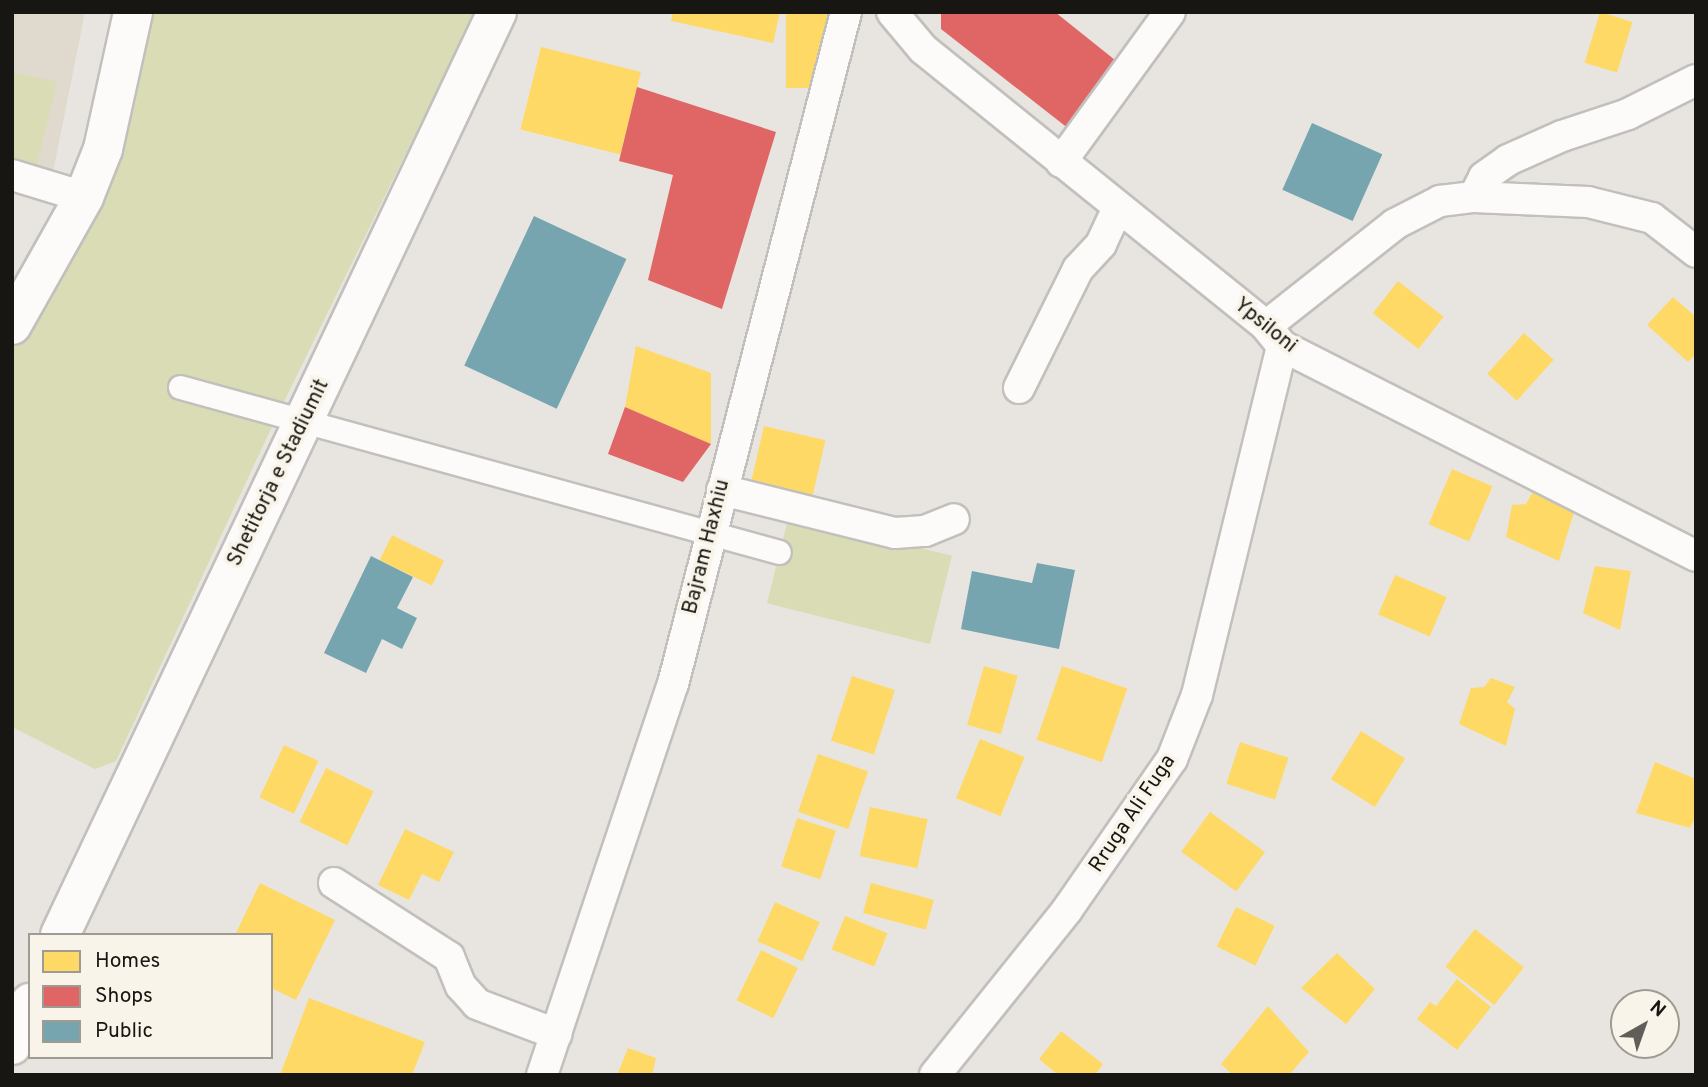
<!DOCTYPE html>
<style>
body{margin:0}
#map{position:relative;width:1708px;height:1087px;overflow:hidden;background:#e8e5e0;font-family:Overpass,sans-serif}
div>[style]{position:absolute}
.built>*{inset:0;background:#dfd9ce}
.green>*{inset:0;background:#dadcb6;transform-origin:0 0}
.homes>*{inset:0;background:#ffd966;transform-origin:0 0}
.shops>*{inset:0;background:#e06666}
.public>*{inset:0;background:#76a5af;transform-origin:0 0}
.roads{filter:drop-shadow(2px 0 #c2c0bc) drop-shadow(-2px 0 #c2c0bc) drop-shadow(0 2px #c2c0bc) drop-shadow(0 -2px #c2c0bc)}
.pedestrian>*{height:23px;margin:-11.5px;padding:0 11.5px;transform-origin:11.5px;border-radius:11.5px;background:#fcfbfa}
.minor>*{height:30px;margin:-15px;padding:0 15px;transform-origin:15px;border-radius:15px;background:#fcfbfa}
.secondary>*{height:38px;margin:-19px;padding:0 19px;transform-origin:19px;border-radius:19px;background:#fcfbfa}
span{translate:-50% -50%;white-space:nowrap;text-align:center;line-height:1.15;-webkit-text-stroke:7px #f9f4e9;paint-order:stroke}
.street-label{font-size:21px;color:#181612}
.frame{position:absolute;inset:0;border:14px solid #181612;pointer-events:none}
.legend{position:absolute;left:28px;top:933px;width:245px;height:126px;box-sizing:border-box;background:#f9f4e9;border:2px solid #9f9b93;margin:0;padding:9px 12px;list-style:none;font-size:21px;color:#181612}
.legend li{display:flex;align-items:center;gap:14px;height:35px}
.legend b{width:35px;border:2px solid #9f9b93}
.north{position:absolute;left:1610px;top:989px;width:70px;height:70px;box-sizing:border-box;background:#f9f4e9;border:2px solid #9f9b93;border-radius:50%;rotate:40deg;font-size:19px;font-weight:700;line-height:28px;text-align:center;color:#181612}
.north::after{content:'';display:block;margin:auto;width:24px;height:32px;background:#615e5a;clip-path:polygon(50% 0,100% 100%,50% 72%,0 100%)}
</style>
<div id="map">
<div class="built">
<i style="clip-path:polygon(12px 12px,85px 12px,52px 177px,12px 167px)"></i>
</div>
<div class="green">
<i style="clip-path:polygon(150px 12px,475px 12px,277px 416px,116px 761px,95px 769px,12px 727px,12px 349px,49px 303px,97px 205px)"></i>
<i style="clip-path:polygon(12px 72px,57px 82px,37px 165px,12px 159px)"></i>
<i style="left:789px;top:515px;width:168px;height:91px;rotate:14deg"></i>
</div>
<div class="homes">
<i style="clip-path:polygon(673px 12px,780px 12px,773px 43px,671px 21px)"></i>
<i style="left:786px;top:12px;width:46px;height:76px"></i>
<i style="left:1600px;top:12px;width:34px;height:53px;rotate:17deg"></i>
<i style="left:541px;top:47px;width:103px;height:85px;rotate:14deg"></i>
<i style="left:1398px;top:281px;width:58px;height:41px;rotate:38deg"></i>
<i style="clip-path:polygon(1673px 297px,1696px 317px,1696px 354px,1688px 362px,1647px 325px)"></i>
<i style="left:1524px;top:333px;width:40px;height:55px;rotate:42deg"></i>
<i style="clip-path:polygon(636px 346px,711px 373px,711px 444px,625px 407px)"></i>
<i style="left:764px;top:426px;width:63px;height:58px;rotate:13deg"></i>
<i style="left:1452px;top:469px;width:44px;height:60px;rotate:23deg"></i>
<i style="clip-path:polygon(1534px 490px,1574px 512px,1559px 561px,1506px 537px,1512px 505px,1526px 504px)"></i>
<i style="left:392px;top:535px;width:58px;height:28px;rotate:26deg"></i>
<i style="clip-path:polygon(1595px 566px,1631px 571px,1620px 630px,1583px 613px)"></i>
<i style="left:1395px;top:575px;width:56px;height:43px;rotate:23deg"></i>
<i style="left:984px;top:666px;width:35px;height:61px;rotate:16deg"></i>
<i style="left:1062px;top:666px;width:69px;height:78px;rotate:19deg"></i>
<i style="left:852px;top:676px;width:45px;height:68px;rotate:18deg"></i>
<i style="clip-path:polygon(1491px 678px,1515px 687px,1507px 702px,1515px 709px,1506px 746px,1459px 724px,1471px 688px,1484px 687px)"></i>
<i style="left:1361px;top:731px;width:52px;height:57px;rotate:32deg"></i>
<i style="left:980px;top:739px;width:48px;height:64px;rotate:22deg"></i>
<i style="left:1240px;top:742px;width:51px;height:44px;rotate:18deg"></i>
<i style="left:284px;top:745px;width:38px;height:58px;rotate:25deg"></i>
<i style="left:818px;top:754px;width:53px;height:61px;rotate:19deg"></i>
<i style="clip-path:polygon(1655px 762px,1696px 779px,1696px 816px,1690px 828px,1636px 813px)"></i>
<i style="left:326px;top:768px;width:53px;height:60px;rotate:26deg"></i>
<i style="left:870px;top:807px;width:59px;height:50px;rotate:12deg"></i>
<i style="left:1210px;top:812px;width:68px;height:49px;rotate:36deg"></i>
<i style="left:797px;top:818px;width:41px;height:51px;rotate:18deg"></i>
<i style="clip-path:polygon(405px 829px,454px 852px,439px 882px,422px 874px,409px 900px,378px 885px)"></i>
<i style="clip-path:polygon(260px 883px,335px 920px,296px 1000px,271px 988px,271px 935px,235px 935px)"></i>
<i style="left:871px;top:883px;width:65px;height:31px;rotate:15deg"></i>
<i style="left:775px;top:902px;width:49px;height:43px;rotate:24deg"></i>
<i style="left:1236px;top:907px;width:43px;height:44px;rotate:26deg"></i>
<i style="left:845px;top:916px;width:46px;height:36px;rotate:22deg"></i>
<i style="left:1475px;top:929px;width:62px;height:48px;rotate:38deg"></i>
<i style="left:761px;top:950px;width:41px;height:56px;rotate:26deg"></i>
<i style="clip-path:polygon(1337px 953px,1375px 989px,1346px 1024px,1301px 988px)"></i>
<i style="clip-path:polygon(1457px 979px,1491px 1007px,1457px 1050px,1417px 1019px,1430px 1002px,1436px 1006px)"></i>
<i style="clip-path:polygon(309px 998px,425px 1042px,412px 1075px,280px 1075px)"></i>
<i style="clip-path:polygon(1268px 1006px,1309px 1052px,1289px 1075px,1233px 1075px,1221px 1064px)"></i>
<i style="clip-path:polygon(1061px 1031px,1103px 1064px,1095px 1075px,1058px 1075px,1039px 1059px)"></i>
<i style="clip-path:polygon(628px 1048px,656px 1058px,652px 1075px,617px 1075px)"></i>
</div>
<div class="shops">
<i style="clip-path:polygon(941px 12px,1055px 12px,1120px 64px,1069px 129px,941px 29px)"></i>
<i style="clip-path:polygon(637px 87px,776px 132px,722px 309px,648px 280px,673px 175px,619px 161px)"></i>
<i style="clip-path:polygon(625px 407px,711px 444px,683px 482px,608px 454px)"></i>
</div>
<div class="public">
<i style="left:1312px;top:123px;width:77px;height:73px;rotate:24deg"></i>
<i style="left:534px;top:216px;width:102px;height:165px;rotate:25deg"></i>
<i style="clip-path:polygon(371px 556px,413px 577px,397px 608px,417px 618px,402px 649px,382px 639px,366px 673px,324px 653px)"></i>
<i style="clip-path:polygon(1037px 563px,1075px 570px,1059px 649px,961px 629px,972px 571px,1032px 583px)"></i>
</div>
<div class="roads">
<div class="pedestrian">
<i style="left:180px;top:387px;width:621px;rotate:15.4deg"></i>
</div>
<div class="minor">
<i style="left:892px;top:12px;width:48px;rotate:50deg"></i>
<i style="left:923px;top:49px;width:441px;rotate:38.9deg"></i>
<i style="left:1266px;top:326px;width:26px;rotate:51deg"></i>
<i style="left:1282px;top:346px;width:464px;rotate:26.9deg"></i>
<i style="left:1061px;top:162px;width:185px;rotate:-54deg"></i>
<i style="left:12px;top:175px;width:75px;rotate:17deg"></i>
<i style="left:1474px;top:197px;width:22px;rotate:-63deg"></i>
<i style="left:1484px;top:177px;width:29px;rotate:-35deg"></i>
<i style="left:1508px;top:160px;width:59px;rotate:-24deg"></i>
<i style="left:1562px;top:136px;width:70px;rotate:-18.4deg"></i>
<i style="left:1628px;top:114px;width:76px;rotate:-26.6deg"></i>
<i style="left:1266px;top:326px;width:164px;rotate:-38.3deg"></i>
<i style="left:1395px;top:224px;width:51px;rotate:-27.1deg"></i>
<i style="left:1440px;top:201px;width:34px;rotate:-7deg"></i>
<i style="left:1474px;top:197px;width:114px;rotate:2.5deg"></i>
<i style="left:1588px;top:202px;width:66px;rotate:14deg"></i>
<i style="left:1652px;top:218px;width:56px;rotate:37.7deg"></i>
<i style="left:1019px;top:388px;width:133px;rotate:-63.6deg"></i>
<i style="left:1078px;top:269px;width:34px;rotate:-47deg"></i>
<i style="left:1101px;top:244px;width:40px;rotate:-65deg"></i>
<i style="left:722px;top:490px;width:178px;rotate:14deg"></i>
<i style="left:895px;top:533px;width:30px;rotate:-4deg"></i>
<i style="left:925px;top:531px;width:31px;rotate:-22deg"></i>
<i style="left:334px;top:883px;width:137px;rotate:32.8deg"></i>
<i style="left:449px;top:957px;width:31px;rotate:68deg"></i>
<i style="left:461px;top:986px;width:24px;rotate:48deg"></i>
<i style="left:477px;top:1004px;width:85px;rotate:20.8deg"></i>
<i style="left:542px;top:1075px;width:412px;rotate:-71.5deg"></i>
<i style="left:673px;top:684px;width:694px;rotate:-75.56deg"></i>
<i style="left:935px;top:1075px;width:211px;rotate:-51.3deg"></i>
<i style="left:1067px;top:910px;width:184px;rotate:-55.2deg"></i>
<i style="left:1172px;top:759px;width:69px;rotate:-68.7deg"></i>
<i style="left:1197px;top:695px;width:359px;rotate:-76.3deg"></i>
</div>
<div class="secondary">
<i style="left:12px;top:325px;width:147px;rotate:-60.6deg"></i>
<i style="left:84px;top:197px;width:52px;rotate:-68.4deg"></i>
<i style="left:103px;top:149px;width:140px;rotate:-77.6deg"></i>
<i style="left:60px;top:935px;width:1021px;rotate:-64.66deg"></i>
<i style="left:12px;top:1045px;width:46px;rotate:-66.8deg"></i>
</div>
</div>
<div class="street-label">
<span style="left:1265px;top:326px;rotate:39deg">Ypsiloni</span>
<span style="left:279px;top:473px;rotate:-64deg">Shetitorja e Stadiumit</span>
<span style="left:707px;top:547px;rotate:-76deg">Bajram Haxhiu</span>
<span style="left:1133px;top:814px;rotate:-56deg">Rruga Ali Fuga</span>
</div>
<div class="frame"></div>
<ul class="legend">
<li><b style="height:19px;background:#ffd966"></b>Homes</li>
<li><b style="height:19px;background:#e06666"></b>Shops</li>
<li><b style="height:19px;background:#76a5af"></b>Public</li>
</ul>
<div class="north">N</div>
</div>
